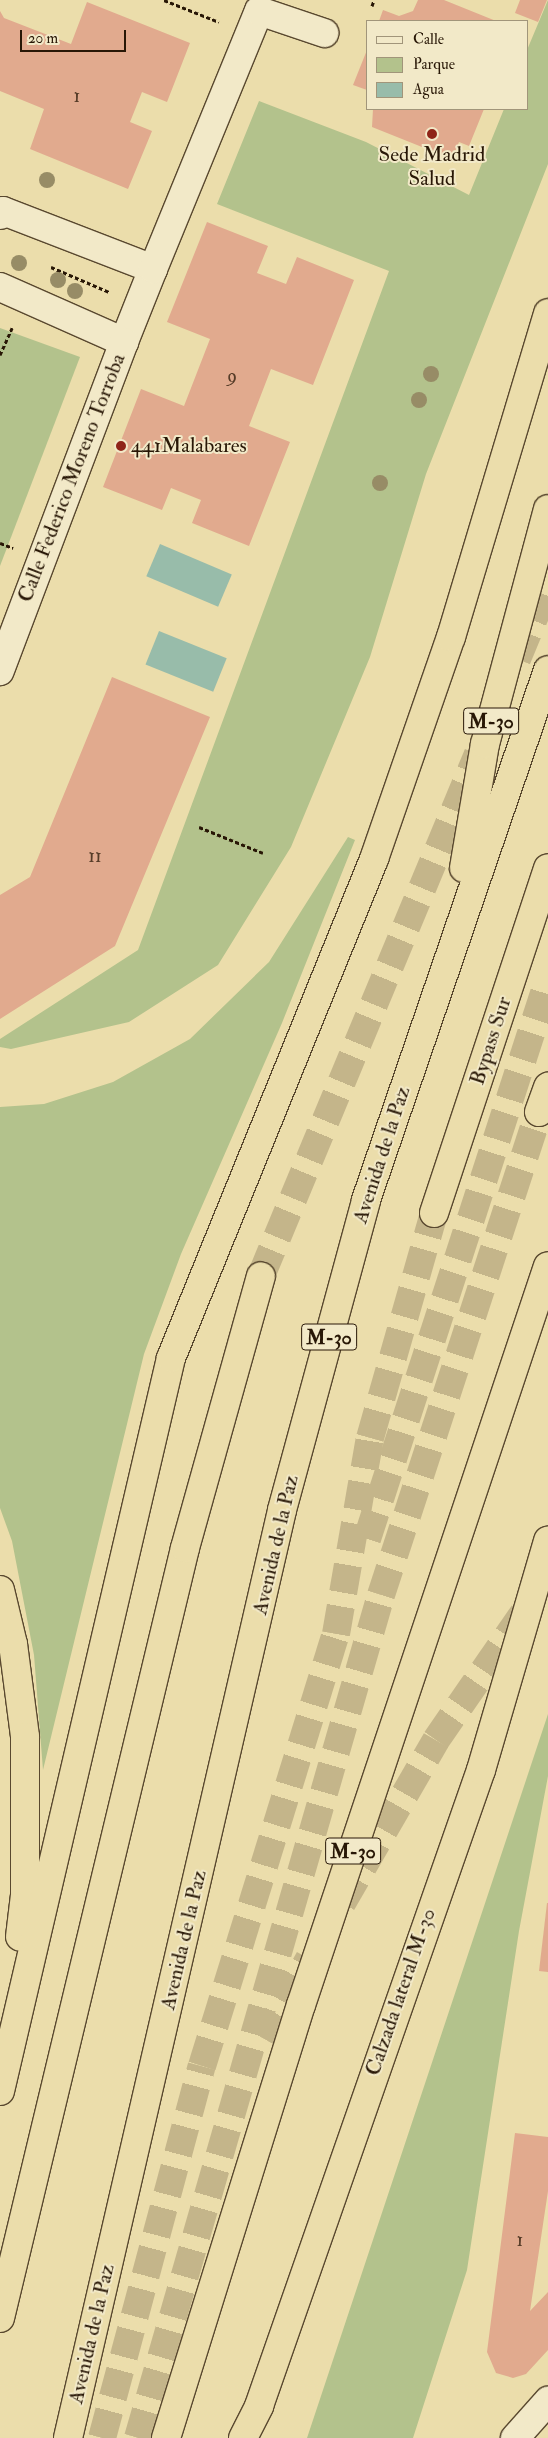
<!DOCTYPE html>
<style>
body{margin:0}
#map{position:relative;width:548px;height:2438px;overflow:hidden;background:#ebddab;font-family:"IM FELL Double Pica",serif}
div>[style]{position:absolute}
.green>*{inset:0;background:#b3c28c}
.water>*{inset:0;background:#98bcaa;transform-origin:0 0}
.building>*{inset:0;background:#e1aa8e}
.motorway-tunnel>*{height:28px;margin-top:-14px;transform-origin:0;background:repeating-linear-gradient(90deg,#c4b58a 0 28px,transparent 0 42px)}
.path>*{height:3px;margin-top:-1.5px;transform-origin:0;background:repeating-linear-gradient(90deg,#281706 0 4px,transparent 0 6.5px)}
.roads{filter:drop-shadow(1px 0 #59482f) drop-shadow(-1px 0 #59482f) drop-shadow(0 1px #59482f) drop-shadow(0 -1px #59482f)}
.minor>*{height:28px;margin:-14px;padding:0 14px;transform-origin:14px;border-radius:14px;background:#f2e9c8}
.motorway>*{height:28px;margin:-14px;padding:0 14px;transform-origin:14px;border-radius:14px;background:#ebddab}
.trees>*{width:16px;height:16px;margin:-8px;border-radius:50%;background:#978c66}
.dots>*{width:14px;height:14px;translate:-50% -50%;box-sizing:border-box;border:2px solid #f2e9c8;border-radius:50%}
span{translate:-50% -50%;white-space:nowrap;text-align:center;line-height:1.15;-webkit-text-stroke:4px #f2e9c8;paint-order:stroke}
.number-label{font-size:19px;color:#563c28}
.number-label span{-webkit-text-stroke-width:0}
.shield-label span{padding:1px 4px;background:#f2e9c8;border:1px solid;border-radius:4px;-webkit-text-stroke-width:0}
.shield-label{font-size:20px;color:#281706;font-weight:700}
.poi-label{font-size:21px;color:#281706}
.left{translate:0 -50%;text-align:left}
.street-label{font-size:21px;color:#281706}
.legend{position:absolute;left:366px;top:20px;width:162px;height:90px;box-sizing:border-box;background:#f2e9c8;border:1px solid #a1957a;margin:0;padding:6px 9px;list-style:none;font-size:15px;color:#281706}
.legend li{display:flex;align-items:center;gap:10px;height:25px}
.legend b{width:25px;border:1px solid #a1957a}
.scale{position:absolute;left:20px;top:30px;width:106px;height:22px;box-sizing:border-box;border:2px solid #281706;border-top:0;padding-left:6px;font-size:15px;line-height:18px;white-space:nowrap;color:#281706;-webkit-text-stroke:4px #f2e9c8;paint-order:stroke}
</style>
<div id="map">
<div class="green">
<i style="clip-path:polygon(548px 0,548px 164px,426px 474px,370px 657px,291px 847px,218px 965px,129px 1022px,11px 1049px,0 1047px,0 1039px,138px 950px,389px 271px,217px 204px,259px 101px,366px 142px,469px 195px,504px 109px,527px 109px,527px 50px)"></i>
<i style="clip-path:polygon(0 328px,80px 357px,0 566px)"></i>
<i style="clip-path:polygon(348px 837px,355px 840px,282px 1023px,181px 1254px,144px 1354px,43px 1770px,34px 1655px,12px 1541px,0 1508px,0 1107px,44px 1104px,113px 1082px,190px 1039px,269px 962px)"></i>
<i style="clip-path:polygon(548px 1714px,548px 1776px,519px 1931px,467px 2270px,413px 2438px,307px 2438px)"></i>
</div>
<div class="water">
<i style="left:160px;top:544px;width:78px;height:35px;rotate:23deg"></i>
<i style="left:159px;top:631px;width:73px;height:36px;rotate:22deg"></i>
</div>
<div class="building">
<i style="clip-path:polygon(418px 0,444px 0,496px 21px,379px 21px,383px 10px,399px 16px,413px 11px)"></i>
<i style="clip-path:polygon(520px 0,547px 0,538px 22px,515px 13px)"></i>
<i style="clip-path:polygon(87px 2px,190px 43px,167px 102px,142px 92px,130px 122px,152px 131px,128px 189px,30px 149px,44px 109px,0 91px,0 11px,4px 18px,71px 44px)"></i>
<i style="clip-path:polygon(367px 50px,367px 90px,353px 85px)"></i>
<i style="clip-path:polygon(373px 109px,484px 109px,469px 146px,459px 142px,454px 154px,449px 152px,447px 157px,372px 127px)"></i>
<i style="clip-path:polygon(207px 222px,268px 246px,257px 273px,286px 284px,297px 257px,354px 280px,313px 385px,271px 369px,249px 426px,290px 442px,249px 546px,192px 523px,201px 500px,171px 488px,162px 510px,103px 487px,141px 389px,184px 406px,210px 339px,167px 322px)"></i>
<i style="clip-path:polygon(112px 677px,210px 717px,115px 946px,0 1019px,0 895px,30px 877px)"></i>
<i style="clip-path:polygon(547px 1903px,548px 1903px,548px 1972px,539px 1971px)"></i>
<i style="clip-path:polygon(515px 2133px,548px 2137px,548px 2191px,530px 2311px,548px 2292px,548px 2350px,526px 2374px,513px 2378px,496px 2373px,487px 2352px)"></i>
</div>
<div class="motorway-tunnel">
<i style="left:517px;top:659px;width:81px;rotate:-67.5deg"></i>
<i style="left:261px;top:1276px;width:565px;rotate:-67.43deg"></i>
<i style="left:367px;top:1539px;width:587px;rotate:-72.03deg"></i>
<i style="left:342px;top:1903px;width:188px;rotate:-60deg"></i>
<i style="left:436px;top:1740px;width:157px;rotate:-55.4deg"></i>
<i style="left:264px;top:2039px;width:92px;rotate:-60.6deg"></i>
<i style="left:102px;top:2438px;width:385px;rotate:-75deg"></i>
<i style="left:202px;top:2066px;width:452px;rotate:-72.8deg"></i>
<i style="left:336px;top:1634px;width:199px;rotate:-80.2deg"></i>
<i style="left:370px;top:1438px;width:234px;rotate:-74.1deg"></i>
<i style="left:138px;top:2438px;width:877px;rotate:-73.92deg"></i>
<i style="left:381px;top:1595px;width:508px;rotate:-71.89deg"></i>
</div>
<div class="path">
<i style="left:164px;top:0;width:59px;rotate:21.8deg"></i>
<i style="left:372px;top:6px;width:6px;rotate:-72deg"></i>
<i style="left:51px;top:267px;width:63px;rotate:23.3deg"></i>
<i style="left:0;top:355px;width:30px;rotate:-66deg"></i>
<i style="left:0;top:543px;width:14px;rotate:21deg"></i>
<i style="left:199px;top:827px;width:69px;rotate:22.1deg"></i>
</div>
<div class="roads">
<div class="minor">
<i style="left:0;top:215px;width:5px;rotate:-53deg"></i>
<i style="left:3px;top:211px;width:161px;rotate:21.1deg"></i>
<i style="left:153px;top:269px;width:79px;rotate:111.7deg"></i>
<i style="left:153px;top:269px;width:279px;rotate:-67.7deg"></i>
<i style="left:259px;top:11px;width:69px;rotate:18.7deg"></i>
<i style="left:0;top:287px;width:136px;rotate:23.9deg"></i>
<i style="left:124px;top:342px;width:352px;rotate:110.7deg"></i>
<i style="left:515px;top:2438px;width:50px;rotate:-48.3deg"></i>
</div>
<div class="motorway">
<i style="left:464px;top:868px;width:126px;rotate:-80.4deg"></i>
<i style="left:485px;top:744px;width:243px;rotate:-75deg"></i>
<i style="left:539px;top:1112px;width:27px;rotate:-70deg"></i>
<i style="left:434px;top:1213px;width:363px;rotate:-71.7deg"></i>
<i style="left:0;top:1590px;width:56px;rotate:76.5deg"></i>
<i style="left:13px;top:1644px;width:94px;rotate:82.6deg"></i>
<i style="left:25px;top:1737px;width:158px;rotate:90deg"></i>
<i style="left:25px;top:1895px;width:42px;rotate:96.8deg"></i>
<i style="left:0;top:2091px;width:753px;rotate:-76.87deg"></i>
<i style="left:171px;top:1358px;width:539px;rotate:-67.86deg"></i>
<i style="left:374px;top:859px;width:235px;rotate:-70.9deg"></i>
<i style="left:451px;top:637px;width:338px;rotate:-73.3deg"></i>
<i style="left:0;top:2318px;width:792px;rotate:-76.49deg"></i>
<i style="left:185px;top:1548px;width:282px;rotate:-74.4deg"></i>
<i style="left:68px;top:2438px;width:952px;rotate:-77.01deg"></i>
<i style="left:282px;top:1510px;width:321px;rotate:-74.8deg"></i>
<i style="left:366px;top:1200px;width:560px;rotate:-71.05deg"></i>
<i style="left:166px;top:2438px;width:454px;rotate:-72.7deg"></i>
<i style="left:301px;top:2005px;width:779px;rotate:-71.52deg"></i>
<i style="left:243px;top:2438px;width:36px;rotate:-63deg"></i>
<i style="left:259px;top:2406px;width:674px;rotate:-70.76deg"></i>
<i style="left:481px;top:1770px;width:239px;rotate:-73.7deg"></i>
</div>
</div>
<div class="trees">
<i style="left:47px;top:180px"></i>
<i style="left:19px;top:263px"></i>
<i style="left:58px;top:280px"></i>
<i style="left:75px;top:291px"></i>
<i style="left:431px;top:374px"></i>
<i style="left:419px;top:400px"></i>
<i style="left:380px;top:483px"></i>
</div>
<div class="dots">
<i style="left:432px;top:134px;background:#8f2418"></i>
<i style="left:121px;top:446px;background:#8f2418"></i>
</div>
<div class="number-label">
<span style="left:77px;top:97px">1</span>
<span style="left:232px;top:377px">9</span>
<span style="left:95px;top:857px">11</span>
<span style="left:520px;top:2241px">1</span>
</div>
<div class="shield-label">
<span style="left:491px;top:721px">M-30</span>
<span style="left:329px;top:1337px">M-30</span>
<span style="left:353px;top:1851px">M-30</span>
</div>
<div class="poi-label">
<span style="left:432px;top:167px">Sede Madrid<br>Salud</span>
<span class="left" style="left:131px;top:446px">441Malabares</span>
</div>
<div class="street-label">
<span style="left:72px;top:478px;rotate:-69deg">Calle Federico Moreno Torroba</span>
<span style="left:491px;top:1041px;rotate:-72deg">Bypass Sur</span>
<span style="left:382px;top:1155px;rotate:-72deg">Avenida de la Paz</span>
<span style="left:276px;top:1545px;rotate:-77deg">Avenida de la Paz</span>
<span style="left:184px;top:1940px;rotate:-77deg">Avenida de la Paz</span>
<span style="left:401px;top:1992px;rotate:-71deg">Calzada lateral M-30</span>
<span style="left:92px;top:2334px;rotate:-77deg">Avenida de la Paz</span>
</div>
<ul class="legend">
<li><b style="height:6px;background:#f2e9c8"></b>Calle</li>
<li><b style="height:14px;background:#b3c28c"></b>Parque</li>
<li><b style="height:14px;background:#98bcaa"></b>Agua</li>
</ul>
<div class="scale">20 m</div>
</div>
